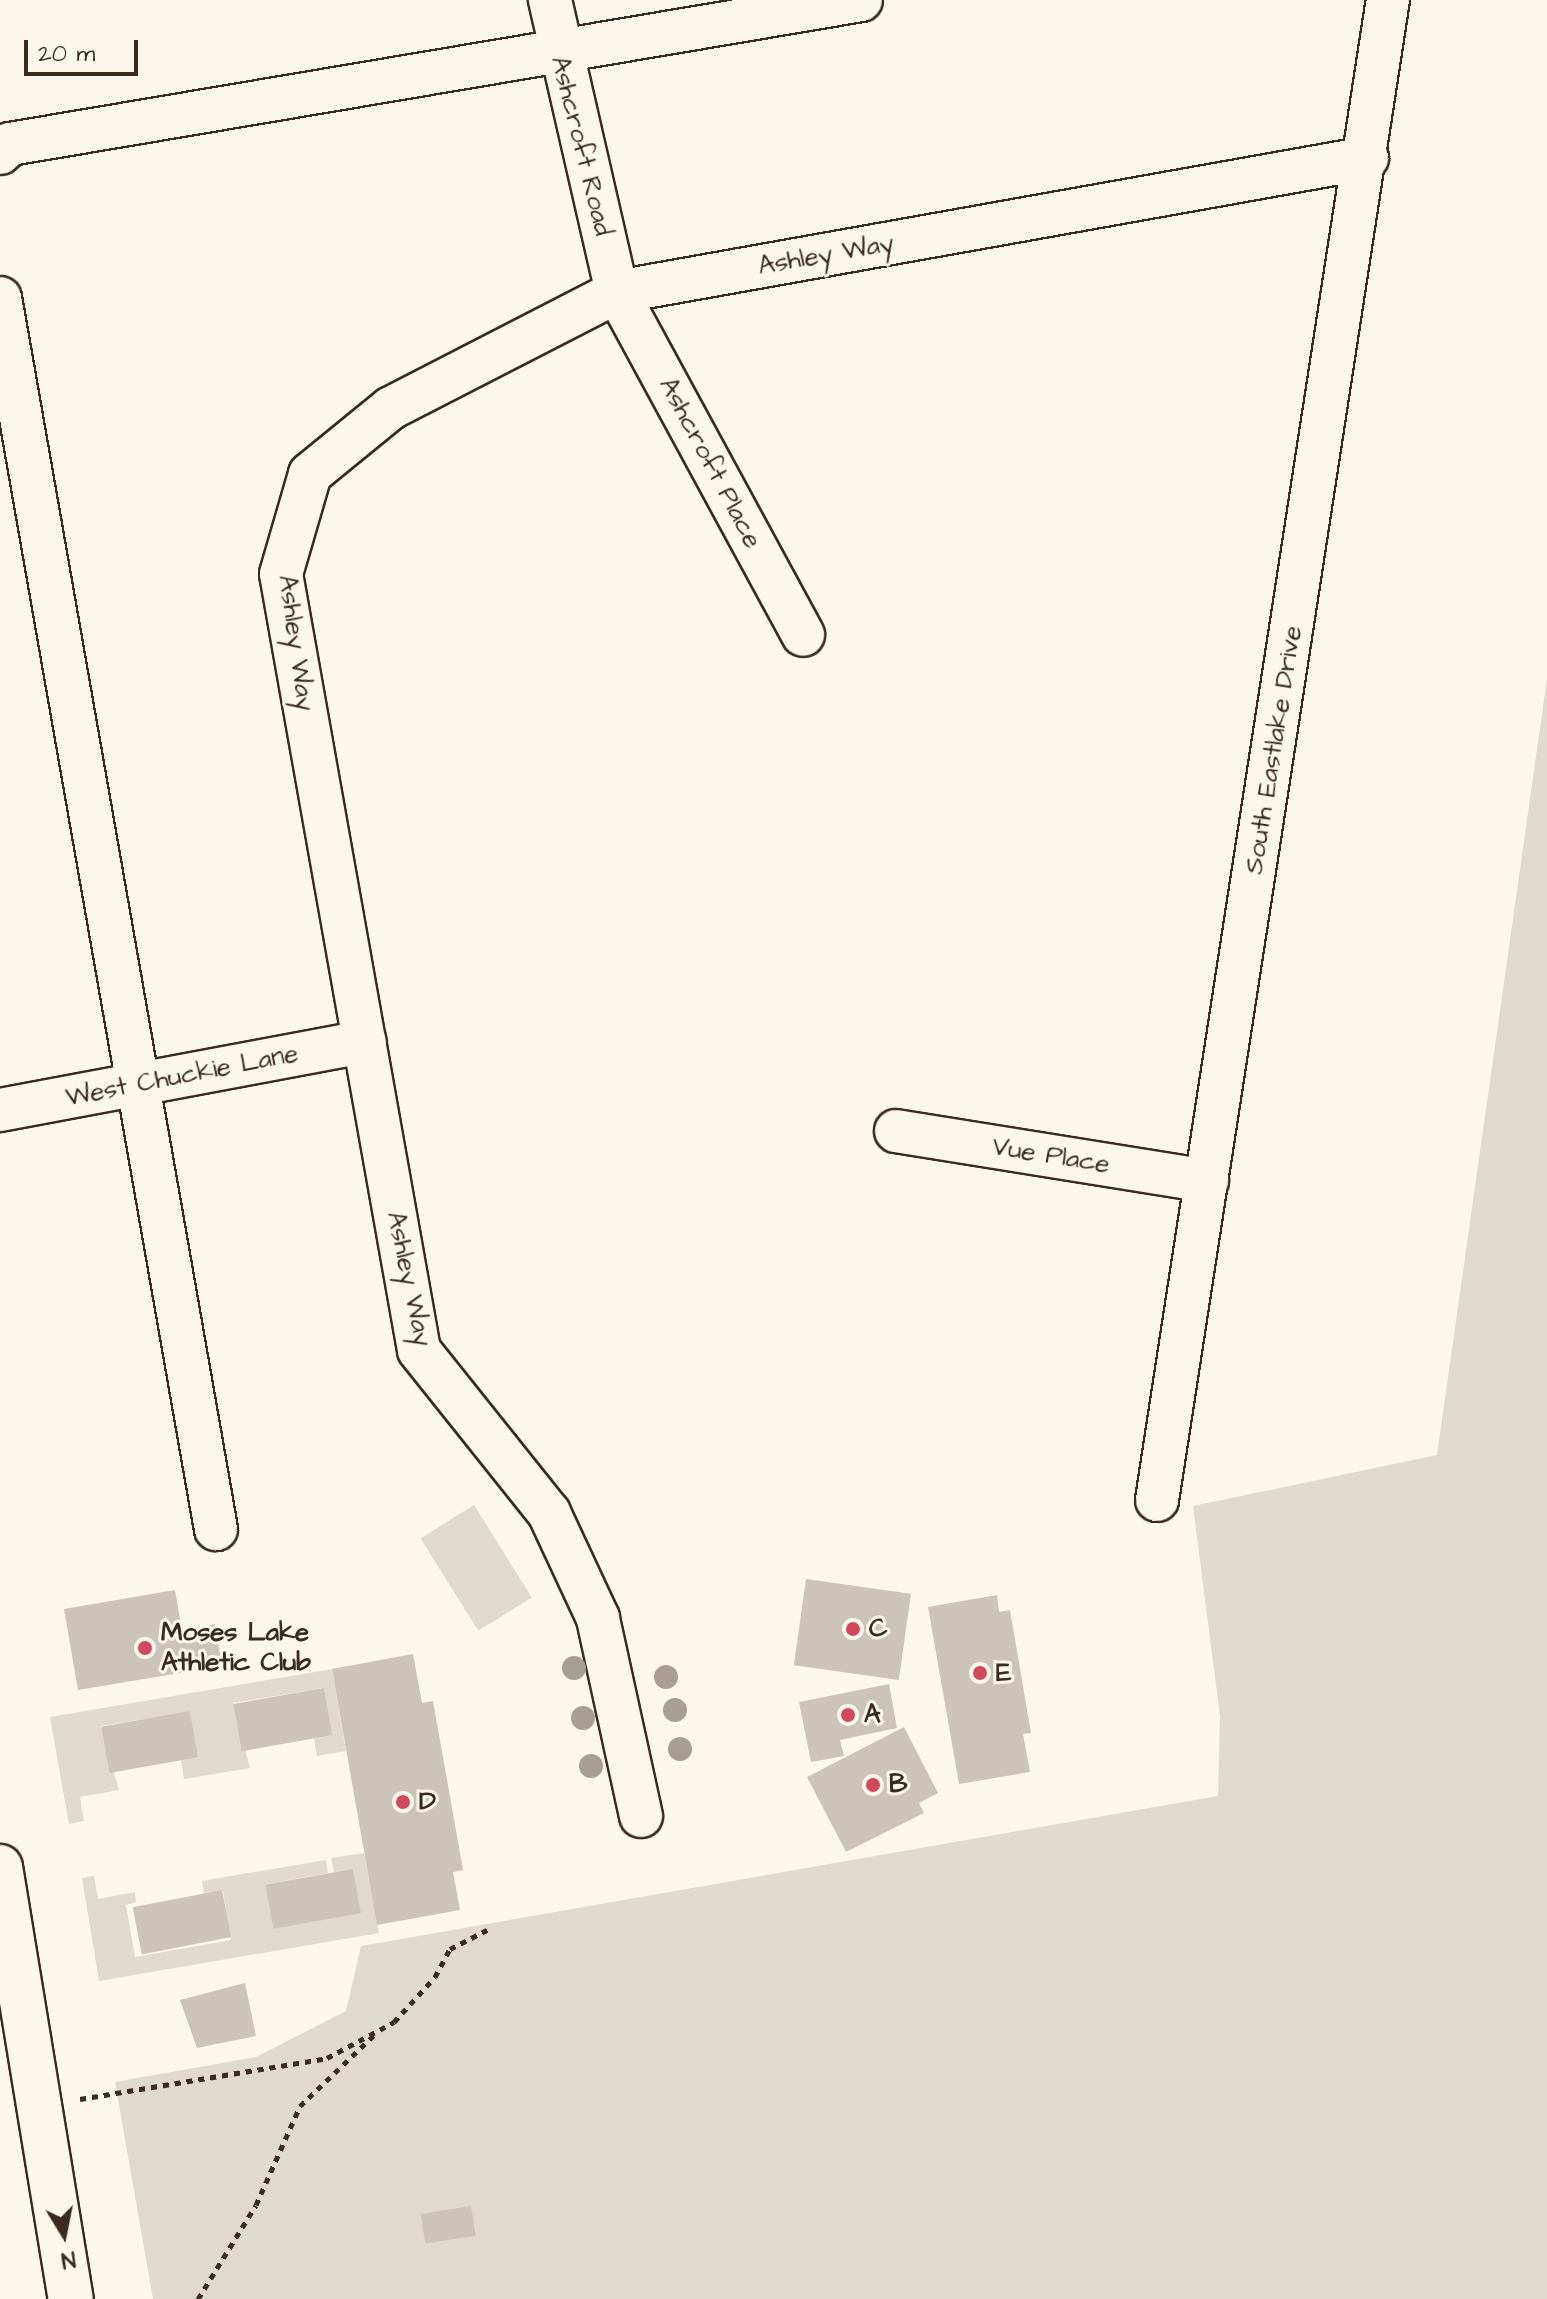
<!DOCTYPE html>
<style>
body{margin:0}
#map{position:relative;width:1547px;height:2299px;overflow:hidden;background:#fbf7ec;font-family:"Architects Daughter",sans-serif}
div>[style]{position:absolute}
.green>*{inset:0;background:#dfd9ce;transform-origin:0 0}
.building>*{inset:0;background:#ccc4b9;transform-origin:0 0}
.path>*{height:5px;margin-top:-2.5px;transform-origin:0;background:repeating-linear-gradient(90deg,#3b2a1e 0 6px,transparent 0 12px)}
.roads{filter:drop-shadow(2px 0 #3b2a1e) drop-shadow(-2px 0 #3b2a1e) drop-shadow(0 2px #3b2a1e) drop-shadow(0 -2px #3b2a1e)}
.minor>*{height:42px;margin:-21px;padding:0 21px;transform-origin:21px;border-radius:21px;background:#fbf7ec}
.major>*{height:44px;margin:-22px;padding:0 22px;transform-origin:22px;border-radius:22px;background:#fbf7ec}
.trees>*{width:24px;height:24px;margin:-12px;border-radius:50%;background:#a89e93}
.dots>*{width:22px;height:22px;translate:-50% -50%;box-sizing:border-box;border:4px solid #fbf7ec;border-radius:50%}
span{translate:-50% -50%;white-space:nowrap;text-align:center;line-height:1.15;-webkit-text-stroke:6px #fbf7ec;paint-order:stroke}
.street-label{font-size:26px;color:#3b2a1e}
.poi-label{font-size:26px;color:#3b2a1e;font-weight:700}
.left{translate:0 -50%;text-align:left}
.north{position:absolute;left:24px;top:2195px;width:80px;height:80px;-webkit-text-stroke:6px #fbf7ec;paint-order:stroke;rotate:170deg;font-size:22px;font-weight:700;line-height:32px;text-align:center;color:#3b2a1e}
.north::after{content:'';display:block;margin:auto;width:28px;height:36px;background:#3b2a1e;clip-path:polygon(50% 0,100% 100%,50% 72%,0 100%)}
.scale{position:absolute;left:24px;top:40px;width:114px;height:36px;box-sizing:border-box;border:4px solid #3b2a1e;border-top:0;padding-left:10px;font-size:24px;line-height:28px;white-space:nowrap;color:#3b2a1e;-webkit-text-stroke:6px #fbf7ec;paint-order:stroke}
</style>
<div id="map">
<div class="green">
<i style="clip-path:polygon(1547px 679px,1547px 2299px,153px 2299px,115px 2082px,256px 2057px,346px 2011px,361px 1946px,1218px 1796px,1220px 1716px,1193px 1506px,1437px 1455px)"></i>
<i style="left:474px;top:1505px;width:109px;height:63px;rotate:58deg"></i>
<i style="clip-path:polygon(332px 1669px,346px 1751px,317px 1756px,314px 1739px,332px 1735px,324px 1688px,233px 1703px,250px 1768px,184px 1779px,181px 1760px,198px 1757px,190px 1712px,101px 1726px,119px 1790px,80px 1797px,84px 1821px,69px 1824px,50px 1717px)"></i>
<i style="clip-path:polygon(364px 1853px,379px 1933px,99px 1981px,82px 1878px,94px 1876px,98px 1899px,135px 1892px,136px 1902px,126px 1905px,135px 1957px,231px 1940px,223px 1891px,204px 1893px,202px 1881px,326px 1860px,328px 1873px,266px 1884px,273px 1928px,360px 1913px,353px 1870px,334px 1872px,331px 1858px)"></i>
</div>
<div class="building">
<i style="left:806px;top:1579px;width:106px;height:87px;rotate:8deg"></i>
<i style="clip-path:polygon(175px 1590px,182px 1630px,215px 1624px,222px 1666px,78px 1690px,64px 1609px)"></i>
<i style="clip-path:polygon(997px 1595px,999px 1612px,1010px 1610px,1031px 1733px,1023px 1734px,1030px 1772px,959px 1784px,928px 1607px)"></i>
<i style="clip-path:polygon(413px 1654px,422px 1703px,433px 1701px,463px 1870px,453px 1872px,460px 1910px,377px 1925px,332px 1669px)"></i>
<i style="clip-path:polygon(889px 1684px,897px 1728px,840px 1740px,844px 1756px,811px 1762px,799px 1702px)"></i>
<i style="left:324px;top:1688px;width:48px;height:92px;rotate:80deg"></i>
<i style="left:190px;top:1711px;width:47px;height:90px;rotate:80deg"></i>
<i style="clip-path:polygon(904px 1727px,938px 1793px,919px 1803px,924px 1813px,846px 1852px,807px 1777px)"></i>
<i style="left:353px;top:1869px;width:45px;height:89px;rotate:80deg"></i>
<i style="left:222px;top:1890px;width:48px;height:91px;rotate:79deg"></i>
<i style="clip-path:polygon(245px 1983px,256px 2036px,197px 2048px,180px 2000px)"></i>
<i style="left:471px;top:2206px;width:30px;height:51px;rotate:81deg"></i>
</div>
<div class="path">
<i style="left:80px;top:2099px;width:250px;rotate:-9.4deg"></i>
<i style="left:327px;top:2058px;width:76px;rotate:-28.2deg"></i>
<i style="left:394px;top:2022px;width:61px;rotate:-47.7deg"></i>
<i style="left:435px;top:1977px;width:32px;rotate:-62deg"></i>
<i style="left:450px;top:1949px;width:42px;rotate:-27.2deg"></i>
<i style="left:198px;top:2299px;width:110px;rotate:-58.3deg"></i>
<i style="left:256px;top:2205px;width:108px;rotate:-66deg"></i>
<i style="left:300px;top:2106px;width:103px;rotate:-43.8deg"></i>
</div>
<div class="roads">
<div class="minor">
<i style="left:550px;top:0;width:300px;rotate:77.1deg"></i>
<i style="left:617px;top:292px;width:390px;rotate:61.5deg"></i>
<i style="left:0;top:153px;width:13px;rotate:-42deg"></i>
<i style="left:10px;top:144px;width:863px;rotate:-9.6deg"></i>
<i style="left:0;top:298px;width:1250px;rotate:80.05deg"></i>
<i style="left:0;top:1110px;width:371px;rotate:-10.6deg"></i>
<i style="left:896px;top:1131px;width:315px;rotate:9.1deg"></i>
<i style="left:1157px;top:1500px;width:1518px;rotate:-81.25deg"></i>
<i style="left:641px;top:1816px;width:203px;rotate:-102.3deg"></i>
<i style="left:598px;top:1618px;width:116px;rotate:-115deg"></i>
<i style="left:549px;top:1513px;width:208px;rotate:-128.6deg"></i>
<i style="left:419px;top:1350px;width:788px;rotate:-100.08deg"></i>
<i style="left:281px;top:574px;width:104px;rotate:-73.8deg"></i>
<i style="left:310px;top:474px;width:104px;rotate:-39.2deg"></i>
<i style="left:391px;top:408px;width:254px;rotate:-27.2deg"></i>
<i style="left:617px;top:292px;width:762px;rotate:-10.13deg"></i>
</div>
<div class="major">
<i style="left:0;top:1867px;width:438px;rotate:80.7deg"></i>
</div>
</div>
<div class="trees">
<i style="left:574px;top:1668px"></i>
<i style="left:666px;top:1677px"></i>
<i style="left:675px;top:1710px"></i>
<i style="left:583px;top:1718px"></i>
<i style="left:680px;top:1749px"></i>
<i style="left:591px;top:1766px"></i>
</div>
<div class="dots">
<i style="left:853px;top:1629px;background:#d1495b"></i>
<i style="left:145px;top:1648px;background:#d1495b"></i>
<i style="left:980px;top:1673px;background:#d1495b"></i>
<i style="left:848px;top:1715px;background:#d1495b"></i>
<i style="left:873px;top:1785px;background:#d1495b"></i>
<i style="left:403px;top:1802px;background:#d1495b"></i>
</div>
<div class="street-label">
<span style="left:581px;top:146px;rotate:76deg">Ashcroft Road</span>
<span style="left:826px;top:255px;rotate:-10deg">Ashley Way</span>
<span style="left:710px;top:463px;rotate:62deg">Ashcroft Place</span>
<span style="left:296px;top:643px;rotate:82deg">Ashley Way</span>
<span style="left:1274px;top:750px;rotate:-81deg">South Eastlake Drive</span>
<span style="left:182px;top:1076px;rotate:-11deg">West Chuckie Lane</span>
<span style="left:1051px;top:1156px;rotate:9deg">Vue Place</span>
<span style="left:409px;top:1279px;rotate:78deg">Ashley Way</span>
</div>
<div class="poi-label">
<span class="left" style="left:869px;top:1629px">C</span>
<span class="left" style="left:161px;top:1648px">Moses Lake<br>Athletic Club</span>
<span class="left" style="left:996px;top:1673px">E</span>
<span class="left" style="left:864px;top:1715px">A</span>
<span class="left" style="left:889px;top:1785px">B</span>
<span class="left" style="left:419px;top:1802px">D</span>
</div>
<div class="north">N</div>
<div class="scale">20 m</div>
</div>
